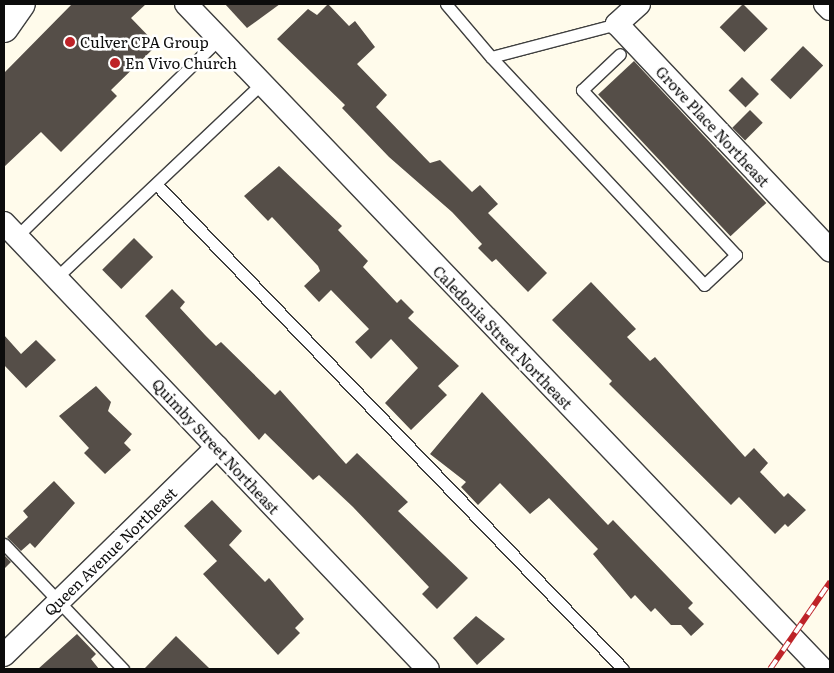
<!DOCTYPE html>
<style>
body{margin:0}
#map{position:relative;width:834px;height:673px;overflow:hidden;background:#fffbeb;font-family:Literata,serif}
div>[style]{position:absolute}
.building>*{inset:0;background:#554e48;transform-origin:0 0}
.roads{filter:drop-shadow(1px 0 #3f3f3f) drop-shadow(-1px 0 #3f3f3f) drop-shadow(0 1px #3f3f3f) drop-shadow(0 -1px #3f3f3f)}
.service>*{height:11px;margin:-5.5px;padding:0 5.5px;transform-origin:5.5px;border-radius:5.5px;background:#fff}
.minor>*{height:22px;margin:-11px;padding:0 11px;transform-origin:11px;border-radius:11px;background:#fff}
.tertiary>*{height:28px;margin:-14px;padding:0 14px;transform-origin:14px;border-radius:14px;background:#fff}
.rail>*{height:5.5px;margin-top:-2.75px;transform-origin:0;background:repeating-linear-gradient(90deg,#fff 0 11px,#be2328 0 22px);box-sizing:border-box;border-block:1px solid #be2328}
.dots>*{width:14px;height:14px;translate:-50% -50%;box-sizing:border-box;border:2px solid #fff;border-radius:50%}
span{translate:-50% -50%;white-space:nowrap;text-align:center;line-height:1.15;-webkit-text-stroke:5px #fff;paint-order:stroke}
.poi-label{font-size:15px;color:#0c0c0c}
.left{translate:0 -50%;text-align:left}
.street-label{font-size:15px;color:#0c0c0c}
.frame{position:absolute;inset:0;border:5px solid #0c0c0c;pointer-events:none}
</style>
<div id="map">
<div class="building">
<i style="clip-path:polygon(72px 4px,146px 4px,131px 18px,157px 45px,111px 90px,117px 96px,61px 152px,41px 132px,4px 167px,4px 73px)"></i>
<i style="clip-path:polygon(225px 4px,280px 4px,247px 28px)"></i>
<i style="clip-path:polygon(328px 4px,349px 26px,355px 21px,375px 47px,357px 64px,387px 95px,376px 107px,430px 163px,440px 160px,472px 192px,480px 185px,498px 204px,488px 213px,547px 273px,528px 292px,496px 259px,492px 262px,478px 248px,482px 244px,452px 212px,389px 157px,342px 108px,345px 105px,277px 39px,308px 9px,317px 15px)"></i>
<i style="left:743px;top:4px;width:35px;height:33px;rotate:45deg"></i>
<i style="left:803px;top:46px;width:28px;height:47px;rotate:44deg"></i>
<i style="left:634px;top:61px;width:194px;height:49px;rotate:47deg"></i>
<i style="left:742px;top:77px;width:24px;height:19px;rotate:45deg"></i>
<i style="left:750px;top:110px;width:18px;height:25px;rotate:45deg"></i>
<i style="clip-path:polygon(279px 166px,342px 226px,338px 230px,368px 261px,363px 267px,397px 303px,401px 299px,414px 312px,408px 318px,459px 366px,438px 386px,447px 395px,411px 430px,385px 403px,418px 368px,391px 339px,371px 359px,355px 342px,369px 329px,331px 290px,319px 302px,304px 286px,320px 271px,318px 266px,272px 217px,268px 221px,244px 196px)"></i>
<i style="left:134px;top:238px;width:27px;height:45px;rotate:45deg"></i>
<i style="clip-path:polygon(591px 282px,636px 329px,627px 337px,650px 361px,655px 357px,745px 457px,754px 448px,768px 463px,760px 472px,784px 497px,788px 493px,806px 510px,788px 527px,785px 524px,775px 534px,739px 497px,731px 505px,609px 384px,612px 381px,552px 320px)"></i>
<i style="clip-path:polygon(172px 289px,185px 302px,180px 308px,205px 335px,216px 346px,221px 342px,275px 395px,280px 390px,346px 464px,357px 453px,408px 502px,398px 511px,468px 578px,437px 609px,422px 594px,429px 587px,353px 507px,319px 475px,313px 480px,265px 433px,259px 440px,145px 316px)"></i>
<i style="clip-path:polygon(4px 335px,21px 354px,36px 340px,56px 360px,26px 388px,4px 365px)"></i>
<i style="clip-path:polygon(96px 386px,111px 402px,108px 411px,132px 434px,124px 443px,131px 450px,105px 474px,84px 453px,89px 448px,59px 416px)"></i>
<i style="clip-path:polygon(482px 392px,608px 525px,613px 520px,693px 603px,688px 608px,704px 624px,691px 636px,681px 625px,671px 625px,655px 608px,651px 612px,635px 595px,631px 599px,593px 554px,598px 549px,549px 498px,530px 514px,500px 483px,478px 505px,461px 487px,466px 482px,430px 454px)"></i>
<i style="clip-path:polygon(54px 481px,75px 503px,35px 548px,30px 543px,21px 551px,7px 537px,28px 517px,23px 511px)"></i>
<i style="clip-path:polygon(212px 500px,242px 531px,229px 545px,265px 582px,269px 578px,304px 619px,295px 628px,300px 633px,278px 655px,203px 574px,217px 561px,184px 526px)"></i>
<i style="clip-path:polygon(4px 555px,11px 562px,4px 569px)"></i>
<i style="clip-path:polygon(476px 616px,505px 639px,477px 665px,453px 638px)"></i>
<i style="clip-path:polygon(77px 634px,96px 654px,91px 659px,99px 669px,38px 669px)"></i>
<i style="clip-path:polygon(176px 636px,210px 669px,144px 669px)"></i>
</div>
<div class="roads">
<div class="service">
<i style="left:446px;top:4px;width:70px;rotate:49.7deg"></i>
<i style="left:617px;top:24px;width:130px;rotate:165.3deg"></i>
<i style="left:491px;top:57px;width:312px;rotate:46.9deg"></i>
<i style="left:704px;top:285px;width:44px;rotate:-43.2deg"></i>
<i style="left:736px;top:255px;width:226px;rotate:-133deg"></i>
<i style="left:582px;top:90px;width:52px;rotate:-43.5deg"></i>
<i style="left:156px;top:184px;width:673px;rotate:46.08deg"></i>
<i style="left:17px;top:236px;width:282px;rotate:-44.3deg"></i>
<i style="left:57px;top:277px;width:279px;rotate:-43.4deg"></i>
<i style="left:4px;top:544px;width:173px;rotate:46.4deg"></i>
</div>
<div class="minor">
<i style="left:186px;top:4px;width:920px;rotate:46.28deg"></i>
<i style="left:639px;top:4px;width:30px;rotate:138deg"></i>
<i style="left:617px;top:24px;width:311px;rotate:46.7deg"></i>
<i style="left:825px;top:4px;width:7px;rotate:45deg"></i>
<i style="left:4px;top:223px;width:615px;rotate:46.45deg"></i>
<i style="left:4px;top:655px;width:298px;rotate:-44.3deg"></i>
</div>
<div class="tertiary">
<i style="left:4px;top:28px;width:29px;rotate:-55deg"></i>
</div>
</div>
<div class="rail">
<i style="left:770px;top:669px;width:106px;rotate:-55.4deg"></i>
</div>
<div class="dots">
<i style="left:70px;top:42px;background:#be2328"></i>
<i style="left:115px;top:63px;background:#be2328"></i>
</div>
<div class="poi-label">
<span class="left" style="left:80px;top:42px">Culver CPA Group</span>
<span class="left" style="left:125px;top:63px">En Vivo Church</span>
</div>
<div class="street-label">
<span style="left:713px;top:126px;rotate:47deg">Grove Place Northeast</span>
<span style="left:503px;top:337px;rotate:46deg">Caledonia Street Northeast</span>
<span style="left:216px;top:446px;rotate:47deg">Quimby Street Northeast</span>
<span style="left:110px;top:551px;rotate:-44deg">Queen Avenue Northeast</span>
</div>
<div class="frame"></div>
</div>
